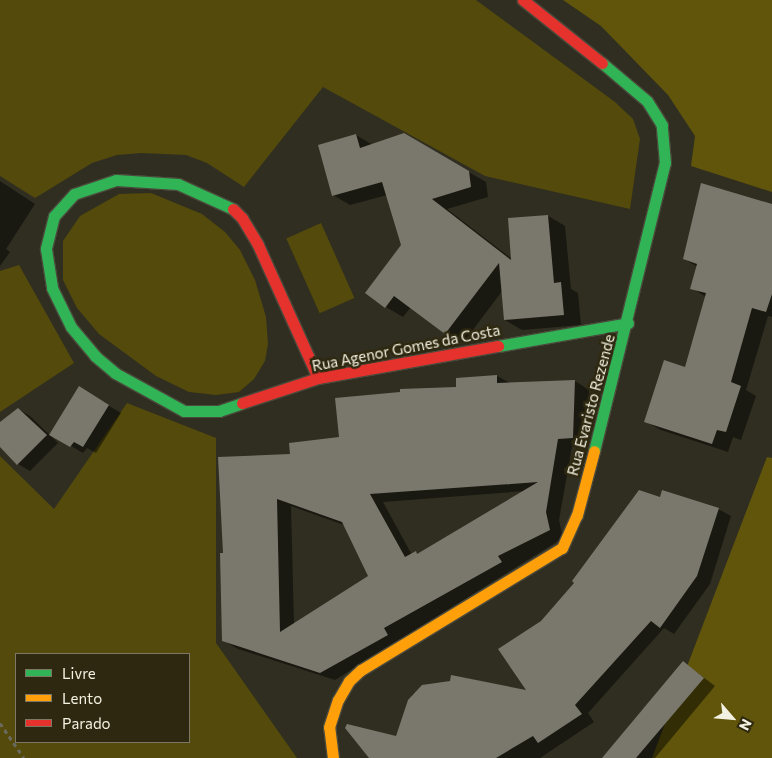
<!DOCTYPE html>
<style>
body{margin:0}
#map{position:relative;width:772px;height:758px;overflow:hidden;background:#302e20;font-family:Commissioner,sans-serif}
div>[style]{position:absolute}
.green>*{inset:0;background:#534a0b;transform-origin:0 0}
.forest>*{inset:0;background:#60550a}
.shadow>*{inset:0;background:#0007}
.building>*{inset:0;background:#7a786c}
.path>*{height:3px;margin-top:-1.5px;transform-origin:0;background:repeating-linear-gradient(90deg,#6a695e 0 4px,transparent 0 8px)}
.roads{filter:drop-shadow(1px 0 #4b4a3d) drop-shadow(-1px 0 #4b4a3d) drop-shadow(0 1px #4b4a3d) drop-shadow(0 -1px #4b4a3d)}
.fast>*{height:11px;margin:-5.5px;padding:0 5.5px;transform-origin:5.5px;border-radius:5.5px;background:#30b455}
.slow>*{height:11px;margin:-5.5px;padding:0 5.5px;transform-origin:5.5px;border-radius:5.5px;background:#ff9f0a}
.jam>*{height:11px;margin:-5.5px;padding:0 5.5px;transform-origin:5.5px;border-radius:5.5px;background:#e5322d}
span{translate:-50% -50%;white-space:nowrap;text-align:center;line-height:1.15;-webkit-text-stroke:5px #2d280f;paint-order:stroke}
.street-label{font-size:15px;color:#f3f1e1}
.legend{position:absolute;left:15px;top:653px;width:175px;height:90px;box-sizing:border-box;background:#2d280f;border:1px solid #7c7863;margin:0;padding:6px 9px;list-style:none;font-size:15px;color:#f3f1e1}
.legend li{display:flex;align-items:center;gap:10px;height:25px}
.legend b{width:25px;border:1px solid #7c7863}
.north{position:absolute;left:707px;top:693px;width:50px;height:50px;-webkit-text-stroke:4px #2d280f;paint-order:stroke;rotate:117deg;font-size:14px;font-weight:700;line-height:20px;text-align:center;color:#f3f1e1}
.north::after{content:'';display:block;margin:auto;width:18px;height:22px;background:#f3f1e1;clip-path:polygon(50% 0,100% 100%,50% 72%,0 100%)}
</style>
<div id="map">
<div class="green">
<i style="clip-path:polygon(0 0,476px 0,615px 102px,633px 119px,640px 139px,630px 209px,485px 176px,323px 87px,244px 187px,207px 163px,186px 155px,141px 153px,117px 155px,92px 163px,35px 198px,0 176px)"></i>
<i style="clip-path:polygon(151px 193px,202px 214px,225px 232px,240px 250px,255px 280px,266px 317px,268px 344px,265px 361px,254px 379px,239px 392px,216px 395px,189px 392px,156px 376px,99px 334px,77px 308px,63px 280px,63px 241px,80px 216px,119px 194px)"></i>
<i style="left:321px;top:223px;width:82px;height:38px;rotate:66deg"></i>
<i style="clip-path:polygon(19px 265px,74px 363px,0 412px,0 271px)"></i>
<i style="clip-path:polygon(evenodd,127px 403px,216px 438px,216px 643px,297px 758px,0 758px,0 456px,54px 509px,127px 403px,16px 654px,189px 654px,189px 742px,16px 742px,16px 654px)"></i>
</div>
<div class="forest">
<i style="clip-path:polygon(563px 0,772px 0,772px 192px,691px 166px,695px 136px,668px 95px,601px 26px)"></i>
<i style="clip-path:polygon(767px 457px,772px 458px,772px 758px,652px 758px)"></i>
</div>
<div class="shadow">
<i style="clip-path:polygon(356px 135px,373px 145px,404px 135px,486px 182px,488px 197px,447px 209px,512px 259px,548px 216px,565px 226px,571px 289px,578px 293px,581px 325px,522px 330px,505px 320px,503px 290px,463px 343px,411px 307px,403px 317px,386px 307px,402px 245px,387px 195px,350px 205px,333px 195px)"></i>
<i style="clip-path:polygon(0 181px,35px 204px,6px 249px,10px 252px,0 266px)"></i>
<i style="clip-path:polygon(772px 205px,772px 317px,768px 316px,746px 390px,756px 396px,741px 440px,733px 437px,728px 452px,661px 430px,645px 421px,686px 369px,706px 297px,692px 288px,698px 267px,684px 259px)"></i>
<i style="clip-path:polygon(evenodd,497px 376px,510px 383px,575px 381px,589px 390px,587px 446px,572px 447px,559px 520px,563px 538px,335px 680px,238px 649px,224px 641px,224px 554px,291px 455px,340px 438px,457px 388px,497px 376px,525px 491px,419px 554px,412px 555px,383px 502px,525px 491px,497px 376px,291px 506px,344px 525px,369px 577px,294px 624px,291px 506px)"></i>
<i style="clip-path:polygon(79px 388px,121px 413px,96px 453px,87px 448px,83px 453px,51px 434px)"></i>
<i style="clip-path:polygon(18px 409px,30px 416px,58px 443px,30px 471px,18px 464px,0 445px,0 424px)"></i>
<i style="clip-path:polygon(660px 498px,718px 509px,731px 516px,710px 584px,674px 634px,664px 628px,588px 713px,594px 722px,540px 758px,370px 758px,397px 737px,412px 695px,429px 684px,529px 692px,541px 622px)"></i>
<i style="clip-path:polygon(683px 662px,715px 686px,655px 758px,616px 758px)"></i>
</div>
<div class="building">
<i style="clip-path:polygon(404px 133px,469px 171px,471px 187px,432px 199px,511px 260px,508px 218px,548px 215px,554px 283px,561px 282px,564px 315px,504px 320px,499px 263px,445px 334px,394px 296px,385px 308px,365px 293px,401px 245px,382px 182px,332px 196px,318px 145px,356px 134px,360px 148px)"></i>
<i style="clip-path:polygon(701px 183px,772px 204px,772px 294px,766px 312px,752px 308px,731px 382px,741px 386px,726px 432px,717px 430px,712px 444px,644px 422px,664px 360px,685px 367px,706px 293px,690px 289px,697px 264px,683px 259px)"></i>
<i style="clip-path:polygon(evenodd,497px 375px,497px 383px,575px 380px,573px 438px,558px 439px,546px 512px,550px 530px,498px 556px,502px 562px,384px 628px,388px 635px,320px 673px,222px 641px,220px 553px,223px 553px,218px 457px,290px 454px,289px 443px,339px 437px,335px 398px,400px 392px,400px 389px,456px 387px,456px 378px,497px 375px,538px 482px,417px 554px,416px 551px,405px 557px,370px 494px,538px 482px,497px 375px,277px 499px,342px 522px,368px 576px,280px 632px,277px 499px)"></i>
<i style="clip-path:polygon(79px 386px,109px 405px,83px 447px,74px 442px,70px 447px,49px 435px)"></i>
<i style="clip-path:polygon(18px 408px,47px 435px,17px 465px,0 447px,0 422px)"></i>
<i style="clip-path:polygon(639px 490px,660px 497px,662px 490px,719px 508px,697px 576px,660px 628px,651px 621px,575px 705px,582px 714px,538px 743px,533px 736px,496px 758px,369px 758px,345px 728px,347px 724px,396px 736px,408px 700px,422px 685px,450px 681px,451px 675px,526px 690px,498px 649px,541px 621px,574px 583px,572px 581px)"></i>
<i style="clip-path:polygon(683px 661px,704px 678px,636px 758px,602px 758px)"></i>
</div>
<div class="path">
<i style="left:0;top:723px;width:42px;rotate:55.6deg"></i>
</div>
<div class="roads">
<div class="fast">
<i style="left:233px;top:209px;width:60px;rotate:-155.6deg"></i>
<i style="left:178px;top:184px;width:62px;rotate:-176.3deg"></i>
<i style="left:116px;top:180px;width:44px;rotate:161.6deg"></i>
<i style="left:74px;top:194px;width:30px;rotate:132deg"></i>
<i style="left:54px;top:216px;width:34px;rotate:104deg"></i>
<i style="left:46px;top:249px;width:39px;rotate:81deg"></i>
<i style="left:52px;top:288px;width:43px;rotate:64deg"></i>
<i style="left:71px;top:327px;width:38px;rotate:50deg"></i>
<i style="left:95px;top:356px;width:26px;rotate:40deg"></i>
<i style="left:115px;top:373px;width:79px;rotate:28.8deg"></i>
<i style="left:184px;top:411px;width:35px"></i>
<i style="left:219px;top:411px;width:24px;rotate:-19deg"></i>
<i style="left:498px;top:346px;width:132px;rotate:-10deg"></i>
<i style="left:594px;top:451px;width:297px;rotate:-76.2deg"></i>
<i style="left:665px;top:163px;width:38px;rotate:-95deg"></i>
<i style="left:662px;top:125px;width:28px;rotate:-122deg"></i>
<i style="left:647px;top:101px;width:59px;rotate:-139.8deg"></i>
</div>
<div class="slow">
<i style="left:333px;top:758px;width:31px;rotate:-97deg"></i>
<i style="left:329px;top:727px;width:28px;rotate:-72deg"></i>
<i style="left:338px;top:700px;width:22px;rotate:-60deg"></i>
<i style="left:349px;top:681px;width:16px;rotate:-43deg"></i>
<i style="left:361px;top:670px;width:235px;rotate:-31.3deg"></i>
<i style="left:562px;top:548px;width:36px;rotate:-66deg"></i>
<i style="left:577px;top:515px;width:66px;rotate:-75.1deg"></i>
</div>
<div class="jam">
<i style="left:523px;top:0;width:101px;rotate:38.6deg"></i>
<i style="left:233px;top:209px;width:13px;rotate:45deg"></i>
<i style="left:242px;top:218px;width:31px;rotate:59deg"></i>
<i style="left:258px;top:245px;width:146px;rotate:65.7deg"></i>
<i style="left:242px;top:403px;width:80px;rotate:-18.2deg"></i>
<i style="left:318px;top:378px;width:183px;rotate:-10.1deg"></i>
</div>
</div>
<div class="street-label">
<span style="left:406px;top:348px;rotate:-11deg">Rua Agenor Gomes da Costa</span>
<span style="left:591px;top:405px;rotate:-75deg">Rua Evaristo Rezende</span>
</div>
<ul class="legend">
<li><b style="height:6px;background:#30b455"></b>Livre</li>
<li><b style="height:6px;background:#ff9f0a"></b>Lento</li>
<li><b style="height:6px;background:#e5322d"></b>Parado</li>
</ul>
<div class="north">N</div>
</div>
